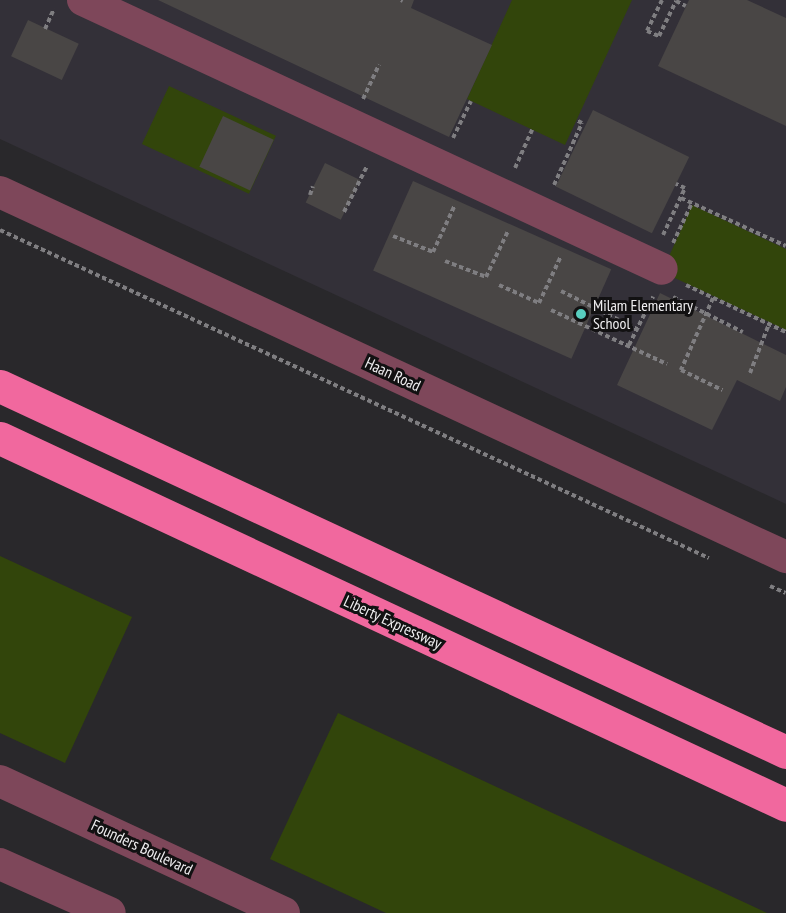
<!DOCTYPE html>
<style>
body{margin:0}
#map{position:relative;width:786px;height:913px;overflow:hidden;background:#29282b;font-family:"PT Sans Narrow",sans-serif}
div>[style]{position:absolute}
.built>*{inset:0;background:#333038}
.green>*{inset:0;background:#32450b;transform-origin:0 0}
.building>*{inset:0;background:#494645;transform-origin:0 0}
.path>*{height:4px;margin-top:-2px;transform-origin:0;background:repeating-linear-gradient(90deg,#7f7e81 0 4.5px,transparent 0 7.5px)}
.minor>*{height:32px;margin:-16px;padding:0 16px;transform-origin:16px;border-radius:16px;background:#7e475a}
.highway>*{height:33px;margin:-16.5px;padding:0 16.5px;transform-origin:16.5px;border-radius:16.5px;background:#f1689e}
.dots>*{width:16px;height:16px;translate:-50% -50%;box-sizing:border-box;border:3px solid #121112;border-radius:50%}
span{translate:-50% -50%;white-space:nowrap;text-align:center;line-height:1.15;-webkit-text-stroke:6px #121112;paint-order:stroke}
.poi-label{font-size:16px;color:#efeef0}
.left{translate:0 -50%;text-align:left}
.street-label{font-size:16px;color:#efeef0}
</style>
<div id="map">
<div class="built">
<i style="clip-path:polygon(0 0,786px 0,786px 504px,0 139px)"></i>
</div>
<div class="green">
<i style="clip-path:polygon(512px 0,632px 0,565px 145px,467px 99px)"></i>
<i style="left:169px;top:86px;width:118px;height:64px;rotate:25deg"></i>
<i style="clip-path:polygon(692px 205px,786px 249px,786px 330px,662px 272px)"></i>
<i style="clip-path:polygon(0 556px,132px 617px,65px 763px,0 733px)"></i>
<i style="clip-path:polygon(338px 713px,767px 913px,386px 913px,270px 859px)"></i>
</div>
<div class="building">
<i style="clip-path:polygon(158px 0,414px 0,411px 8px,492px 45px,449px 137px)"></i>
<i style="clip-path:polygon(689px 0,747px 0,786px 18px,786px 126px,658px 66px)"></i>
<i style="left:28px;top:20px;width:56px;height:40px;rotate:25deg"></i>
<i style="left:593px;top:110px;width:107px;height:85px;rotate:26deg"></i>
<i style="left:223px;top:116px;width:56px;height:56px;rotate:25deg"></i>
<i style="left:325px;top:163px;width:39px;height:44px;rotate:26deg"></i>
<i style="left:413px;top:181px;width:217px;height:98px;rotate:24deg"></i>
<i style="clip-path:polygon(660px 293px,786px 355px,786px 387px,780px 401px,737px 380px,712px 430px,617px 385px)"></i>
</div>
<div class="path">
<i style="left:401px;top:0;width:2px;rotate:27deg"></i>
<i style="left:662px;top:0;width:34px;rotate:116deg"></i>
<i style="left:647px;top:31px;width:13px;rotate:23deg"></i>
<i style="left:659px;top:36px;width:39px;rotate:-64deg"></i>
<i style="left:676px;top:1px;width:11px;rotate:27deg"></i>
<i style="left:45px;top:29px;width:22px;rotate:-66deg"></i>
<i style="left:363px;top:99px;width:38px;rotate:-65deg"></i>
<i style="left:453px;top:138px;width:41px;rotate:-64.1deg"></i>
<i style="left:515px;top:168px;width:42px;rotate:-65.9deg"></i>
<i style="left:554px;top:185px;width:68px;rotate:-65.7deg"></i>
<i style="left:582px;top:123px;width:7px;rotate:-153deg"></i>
<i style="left:310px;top:195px;width:9px;rotate:-72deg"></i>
<i style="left:681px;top:198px;width:115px;rotate:24.6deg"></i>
<i style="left:344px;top:212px;width:51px;rotate:-63.4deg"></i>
<i style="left:0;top:230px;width:781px;rotate:24.83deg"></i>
<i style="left:663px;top:235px;width:52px;rotate:-64.9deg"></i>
<i style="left:685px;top:188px;width:10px;rotate:-156deg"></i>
<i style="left:393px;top:236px;width:43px;rotate:21.8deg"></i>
<i style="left:433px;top:252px;width:50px;rotate:-65deg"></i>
<i style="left:673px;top:243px;width:44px;rotate:-64.6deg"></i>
<i style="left:445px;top:261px;width:44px;rotate:21.3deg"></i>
<i style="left:486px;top:277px;width:51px;rotate:-64.4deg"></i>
<i style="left:499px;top:285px;width:44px;rotate:24.2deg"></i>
<i style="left:539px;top:303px;width:52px;rotate:-64.9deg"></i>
<i style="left:686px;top:285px;width:110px;rotate:25.2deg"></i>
<i style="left:561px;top:291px;width:85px;rotate:26.6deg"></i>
<i style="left:673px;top:297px;width:78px;rotate:26.6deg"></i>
<i style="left:713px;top:298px;width:79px;rotate:114deg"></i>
<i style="left:681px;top:370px;width:46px;rotate:26deg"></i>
<i style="left:551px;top:310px;width:128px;rotate:25deg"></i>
<i style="left:629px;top:345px;width:54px;rotate:-63.4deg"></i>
<i style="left:750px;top:373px;width:53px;rotate:-68.8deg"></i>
<i style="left:770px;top:586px;width:17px;rotate:24deg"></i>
</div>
<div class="minor">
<i style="left:83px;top:0;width:638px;rotate:24.92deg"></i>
<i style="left:0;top:192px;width:867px;rotate:24.91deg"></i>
<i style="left:0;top:781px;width:313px;rotate:24.9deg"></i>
<i style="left:0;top:864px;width:120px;rotate:24deg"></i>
</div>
<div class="highway">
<i style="left:0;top:386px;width:867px;rotate:24.97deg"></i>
<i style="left:0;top:438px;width:867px;rotate:25.03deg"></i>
</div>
<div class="dots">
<i style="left:581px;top:314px;background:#58cebf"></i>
</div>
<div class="poi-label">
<span class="left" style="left:593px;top:314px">Milam Elementary<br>School</span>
</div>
<div class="street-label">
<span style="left:393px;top:374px;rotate:25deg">Haan Road</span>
<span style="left:393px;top:622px;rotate:25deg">Liberty Expressway</span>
<span style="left:142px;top:847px;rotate:25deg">Founders Boulevard</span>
</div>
</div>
